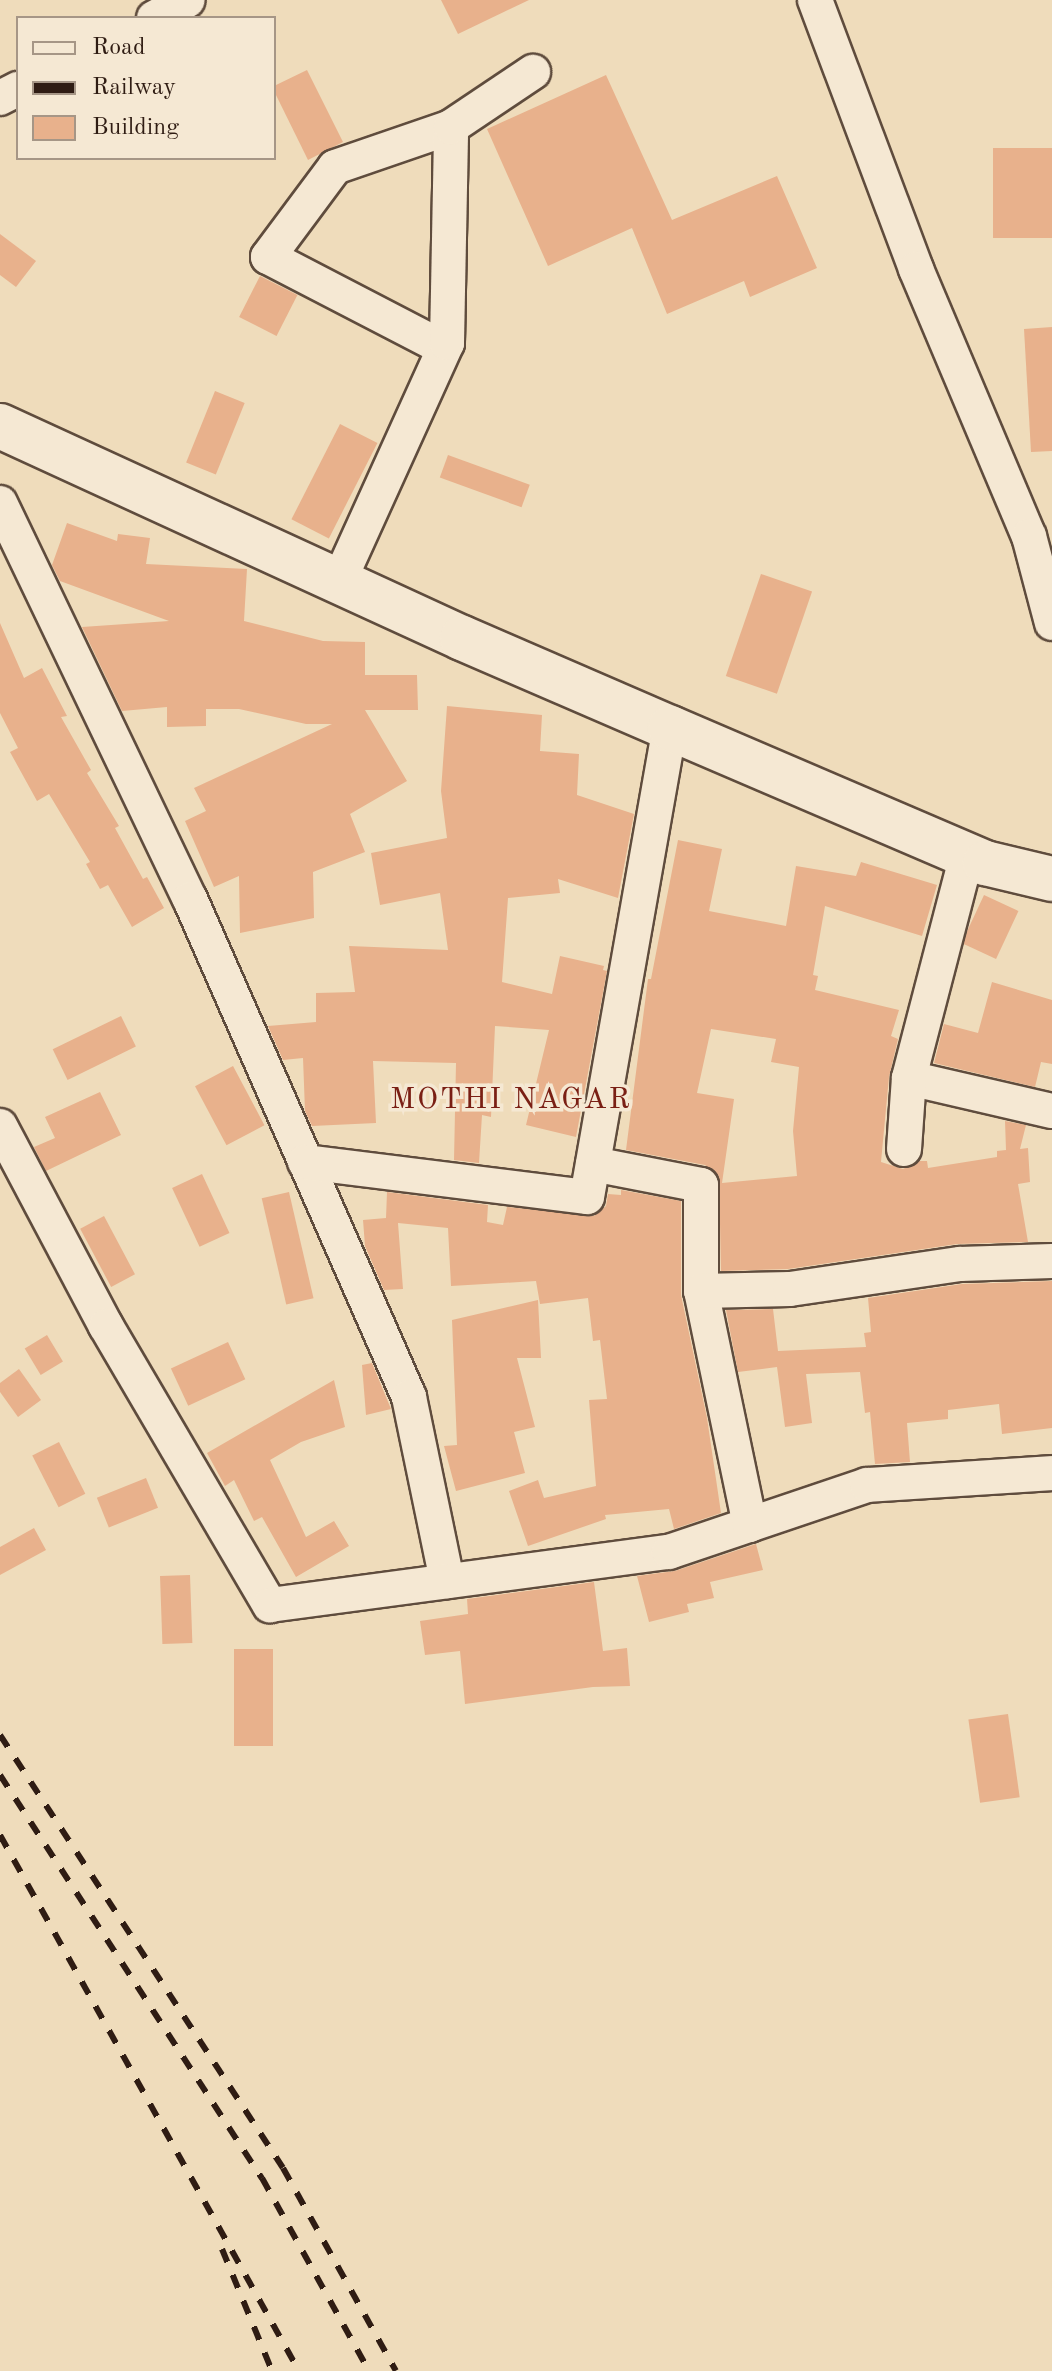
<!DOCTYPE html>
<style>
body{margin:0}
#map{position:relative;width:1052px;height:2371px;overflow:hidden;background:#efdcbb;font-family:"Old Standard TT",serif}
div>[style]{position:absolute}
.building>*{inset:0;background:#e8b18c;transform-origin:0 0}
.roads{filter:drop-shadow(2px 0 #5f4c3d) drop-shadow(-2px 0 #5f4c3d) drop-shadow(0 2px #5f4c3d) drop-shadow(0 -2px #5f4c3d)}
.minor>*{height:34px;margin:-17px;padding:0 17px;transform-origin:17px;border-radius:17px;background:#f5e8d3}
.secondary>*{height:44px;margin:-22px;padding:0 22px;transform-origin:22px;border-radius:22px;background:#f5e8d3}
.rail>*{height:6px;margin-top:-3px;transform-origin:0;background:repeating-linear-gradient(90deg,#2f1c13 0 14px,transparent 0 28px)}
span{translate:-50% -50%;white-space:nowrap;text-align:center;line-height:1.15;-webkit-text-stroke:7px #f5e8d3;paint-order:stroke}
.neighbourhood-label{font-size:30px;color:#7a1f14;letter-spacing:2px}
.legend{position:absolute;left:16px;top:16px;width:260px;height:144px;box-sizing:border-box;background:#f5e8d3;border:2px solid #a69686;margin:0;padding:10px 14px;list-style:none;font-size:24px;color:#2f1c13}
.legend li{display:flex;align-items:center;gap:16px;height:40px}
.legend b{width:40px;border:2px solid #a69686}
</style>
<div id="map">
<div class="building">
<i style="clip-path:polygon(441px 0,529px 0,458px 34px)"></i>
<i style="clip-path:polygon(307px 70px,343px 142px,308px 160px,274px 91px,274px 86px)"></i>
<i style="clip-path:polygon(606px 75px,672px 220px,777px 176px,817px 268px,750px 297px,744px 281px,667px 314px,632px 228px,548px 266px,487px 129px)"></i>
<i style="left:1052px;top:148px;width:90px;height:59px;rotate:90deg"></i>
<i style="clip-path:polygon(0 234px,36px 261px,16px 287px,0 275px)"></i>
<i style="left:260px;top:276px;width:42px;height:46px;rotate:27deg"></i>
<i style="clip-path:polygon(1052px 327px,1052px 451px,1031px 452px,1024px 329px)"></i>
<i style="left:215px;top:391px;width:32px;height:77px;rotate:22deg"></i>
<i style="left:340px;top:424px;width:42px;height:107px;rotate:27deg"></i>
<i style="left:448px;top:455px;width:87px;height:24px;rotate:20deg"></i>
<i style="clip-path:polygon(67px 523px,117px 541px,118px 534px,150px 538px,146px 564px,247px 569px,244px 621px,323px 641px,365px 642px,365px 675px,417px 675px,418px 710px,365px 710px,407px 781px,350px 814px,365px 852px,313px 872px,314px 918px,240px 933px,239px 876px,214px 887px,185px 821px,206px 811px,194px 788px,332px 724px,306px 724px,239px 709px,206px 709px,206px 726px,167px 727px,167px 707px,122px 711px,82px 627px,169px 621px,60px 581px,52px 565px)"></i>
<i style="left:761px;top:574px;width:54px;height:108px;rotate:19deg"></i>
<i style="clip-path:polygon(0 623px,24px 678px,42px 668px,67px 716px,61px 717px,91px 770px,87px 773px,119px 826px,115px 828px,143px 879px,147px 877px,164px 908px,132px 927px,108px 885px,100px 889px,86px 864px,90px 862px,49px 794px,37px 801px,10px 752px,18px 748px,0 713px)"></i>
<i style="clip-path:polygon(447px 706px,542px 715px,540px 751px,579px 754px,577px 795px,634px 814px,618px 898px,558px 879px,560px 893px,508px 898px,502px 982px,552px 994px,560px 956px,604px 966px,603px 970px,607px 971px,576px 1137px,526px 1125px,549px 1030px,495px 1026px,491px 1117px,482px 1115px,479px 1163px,454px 1160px,456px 1063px,373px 1061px,376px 1123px,312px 1126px,305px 1111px,303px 1058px,283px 1060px,268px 1026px,316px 1022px,316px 993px,355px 992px,349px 946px,448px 950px,440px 893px,380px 905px,371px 853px,447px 838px,441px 791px)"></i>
<i style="clip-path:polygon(evenodd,678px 840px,722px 849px,709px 911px,786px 926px,796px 866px,856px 876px,861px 862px,937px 885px,922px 936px,825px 906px,813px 975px,818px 976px,815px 990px,899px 1010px,891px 1036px,898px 1039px,889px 1077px,881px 1162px,903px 1169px,919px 1161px,927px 1161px,928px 1168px,997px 1157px,997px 1151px,1006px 1150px,1005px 1121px,1026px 1125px,1020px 1149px,1028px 1148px,1030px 1182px,1018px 1184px,1028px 1242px,957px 1244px,788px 1269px,721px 1271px,719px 1176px,705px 1165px,626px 1150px,648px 979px,651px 979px,678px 840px,711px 1029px,776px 1039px,771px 1062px,799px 1067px,793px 1131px,797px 1176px,722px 1183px,734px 1099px,697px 1093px,711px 1029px)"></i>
<i style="left:984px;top:895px;width:38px;height:53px;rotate:25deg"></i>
<i style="clip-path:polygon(992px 982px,1052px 1000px,1052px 1064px,1041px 1062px,1035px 1087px,934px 1063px,944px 1024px,978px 1033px)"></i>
<i style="left:121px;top:1016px;width:34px;height:76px;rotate:64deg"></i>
<i style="left:233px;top:1066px;width:67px;height:43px;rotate:62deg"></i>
<i style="clip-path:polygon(100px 1092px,121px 1135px,46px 1171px,34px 1147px,55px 1138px,45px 1117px)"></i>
<i style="left:202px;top:1174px;width:65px;height:33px;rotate:65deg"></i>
<i style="clip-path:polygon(621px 1190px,681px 1201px,681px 1295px,707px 1418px,721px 1513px,674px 1529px,669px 1509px,605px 1515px,606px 1519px,528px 1546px,509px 1491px,538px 1480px,544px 1498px,596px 1486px,589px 1400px,607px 1399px,600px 1340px,593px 1341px,588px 1298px,540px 1304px,536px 1281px,451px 1286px,448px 1228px,398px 1223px,403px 1289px,384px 1290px,365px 1246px,363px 1220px,386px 1218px,387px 1192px,488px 1205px,487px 1222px,503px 1225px,507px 1207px,594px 1216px,606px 1206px,608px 1194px,621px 1195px)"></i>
<i style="left:289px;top:1192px;width:109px;height:28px;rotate:77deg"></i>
<i style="left:104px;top:1216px;width:66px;height:27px;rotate:62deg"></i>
<i style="clip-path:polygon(1052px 1281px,1052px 1428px,1002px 1434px,999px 1404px,948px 1410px,948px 1419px,907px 1423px,910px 1462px,875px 1464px,870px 1412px,865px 1413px,860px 1372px,806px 1374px,812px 1423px,785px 1427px,777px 1367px,738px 1372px,726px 1310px,773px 1309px,778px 1351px,866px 1347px,864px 1333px,871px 1332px,868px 1298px,962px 1284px)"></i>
<i style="clip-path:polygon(538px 1300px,541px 1358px,517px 1358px,535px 1427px,514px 1432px,525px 1473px,456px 1491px,444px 1446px,457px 1445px,452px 1320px)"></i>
<i style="left:47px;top:1335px;width:31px;height:26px;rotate:59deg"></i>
<i style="left:228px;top:1342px;width:41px;height:63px;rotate:65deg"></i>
<i style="clip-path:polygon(372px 1363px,391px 1409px,366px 1415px,362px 1365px)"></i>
<i style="clip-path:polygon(19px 1369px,41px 1400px,18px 1417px,0 1392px,0 1383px)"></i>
<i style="clip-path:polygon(334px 1380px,345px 1427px,301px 1442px,270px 1460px,306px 1537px,334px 1521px,349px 1546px,296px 1577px,262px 1517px,254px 1521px,234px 1480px,225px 1486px,207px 1453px)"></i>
<i style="left:59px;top:1442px;width:58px;height:30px;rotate:63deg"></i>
<i style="left:146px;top:1478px;width:32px;height:53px;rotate:68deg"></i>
<i style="clip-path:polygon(34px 1528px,46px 1550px,0 1575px,0 1547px)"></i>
<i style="clip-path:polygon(756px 1544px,763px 1570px,710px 1582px,714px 1598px,687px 1604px,689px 1612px,649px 1622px,637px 1576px,675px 1571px)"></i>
<i style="left:190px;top:1575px;width:68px;height:30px;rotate:88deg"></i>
<i style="clip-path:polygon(594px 1582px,603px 1651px,627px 1648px,630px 1686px,593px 1687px,465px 1704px,460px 1651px,425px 1655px,420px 1621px,468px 1614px,467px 1599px)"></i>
<i style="left:234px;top:1649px;width:39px;height:97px"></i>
<i style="left:1008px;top:1714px;width:84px;height:40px;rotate:82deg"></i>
</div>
<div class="roads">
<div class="minor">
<i style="left:815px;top:0;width:287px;rotate:69.4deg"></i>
<i style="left:916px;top:269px;width:290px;rotate:67.1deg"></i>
<i style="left:1029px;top:536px;width:90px;rotate:75.2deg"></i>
<i style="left:154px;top:18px;width:38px;rotate:-28deg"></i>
<i style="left:0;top:98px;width:20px;rotate:-27deg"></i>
<i style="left:447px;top:343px;width:13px;rotate:180deg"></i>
<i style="left:434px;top:343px;width:187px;rotate:-152.6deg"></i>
<i style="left:268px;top:257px;width:112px;rotate:-53.3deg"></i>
<i style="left:335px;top:167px;width:123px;rotate:-19deg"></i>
<i style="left:0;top:503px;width:439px;rotate:64.4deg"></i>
<i style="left:190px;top:899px;width:544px;rotate:66.26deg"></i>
<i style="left:409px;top:1397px;width:188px;rotate:78.3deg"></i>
<i style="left:339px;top:581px;width:261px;rotate:-65.6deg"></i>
<i style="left:447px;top:343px;width:216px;rotate:-88.9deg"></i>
<i style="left:451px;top:127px;width:99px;rotate:-33.9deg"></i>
<i style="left:967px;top:855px;width:230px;rotate:104.6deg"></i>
<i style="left:909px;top:1078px;width:147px;rotate:13deg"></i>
<i style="left:0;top:1126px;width:226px;rotate:62.1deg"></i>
<i style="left:106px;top:1326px;width:324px;rotate:59.6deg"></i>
<i style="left:270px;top:1605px;width:403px;rotate:-7.6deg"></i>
<i style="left:669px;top:1552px;width:209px;rotate:-18.7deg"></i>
<i style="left:867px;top:1485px;width:185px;rotate:-3.7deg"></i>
<i style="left:904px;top:1149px;width:71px;rotate:-86deg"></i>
<i style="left:305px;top:1162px;width:284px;rotate:7.1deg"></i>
<i style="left:587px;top:1197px;width:476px;rotate:-80deg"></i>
<i style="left:593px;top:1164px;width:110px;rotate:11deg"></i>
<i style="left:701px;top:1185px;width:106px;rotate:90deg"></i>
<i style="left:750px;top:1525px;width:239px;rotate:-101.8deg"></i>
<i style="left:701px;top:1291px;width:89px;rotate:-1.3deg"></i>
<i style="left:790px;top:1289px;width:172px;rotate:-8.4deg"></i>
<i style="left:960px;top:1264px;width:92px;rotate:-1.9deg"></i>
</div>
<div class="secondary">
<i style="left:0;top:426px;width:508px;rotate:24.65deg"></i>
<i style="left:462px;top:638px;width:227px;rotate:23.4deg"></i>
<i style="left:670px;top:728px;width:343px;rotate:23.2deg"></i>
<i style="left:985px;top:863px;width:69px;rotate:13.4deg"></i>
</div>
</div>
<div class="rail">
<i style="left:0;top:1735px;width:517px;rotate:56.83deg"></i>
<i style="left:283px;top:2168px;width:232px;rotate:60.9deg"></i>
<i style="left:0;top:1775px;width:481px;rotate:57deg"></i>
<i style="left:262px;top:2178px;width:221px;rotate:61deg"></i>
<i style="left:0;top:1835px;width:614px;rotate:60.85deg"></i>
<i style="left:222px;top:2249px;width:132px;rotate:67.7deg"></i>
</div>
<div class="neighbourhood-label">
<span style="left:511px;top:1100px">MOTHI NAGAR</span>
</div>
<ul class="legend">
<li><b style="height:10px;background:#f5e8d3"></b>Road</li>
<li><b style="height:10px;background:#2f1c13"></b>Railway</li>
<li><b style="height:22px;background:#e8b18c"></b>Building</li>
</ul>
</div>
